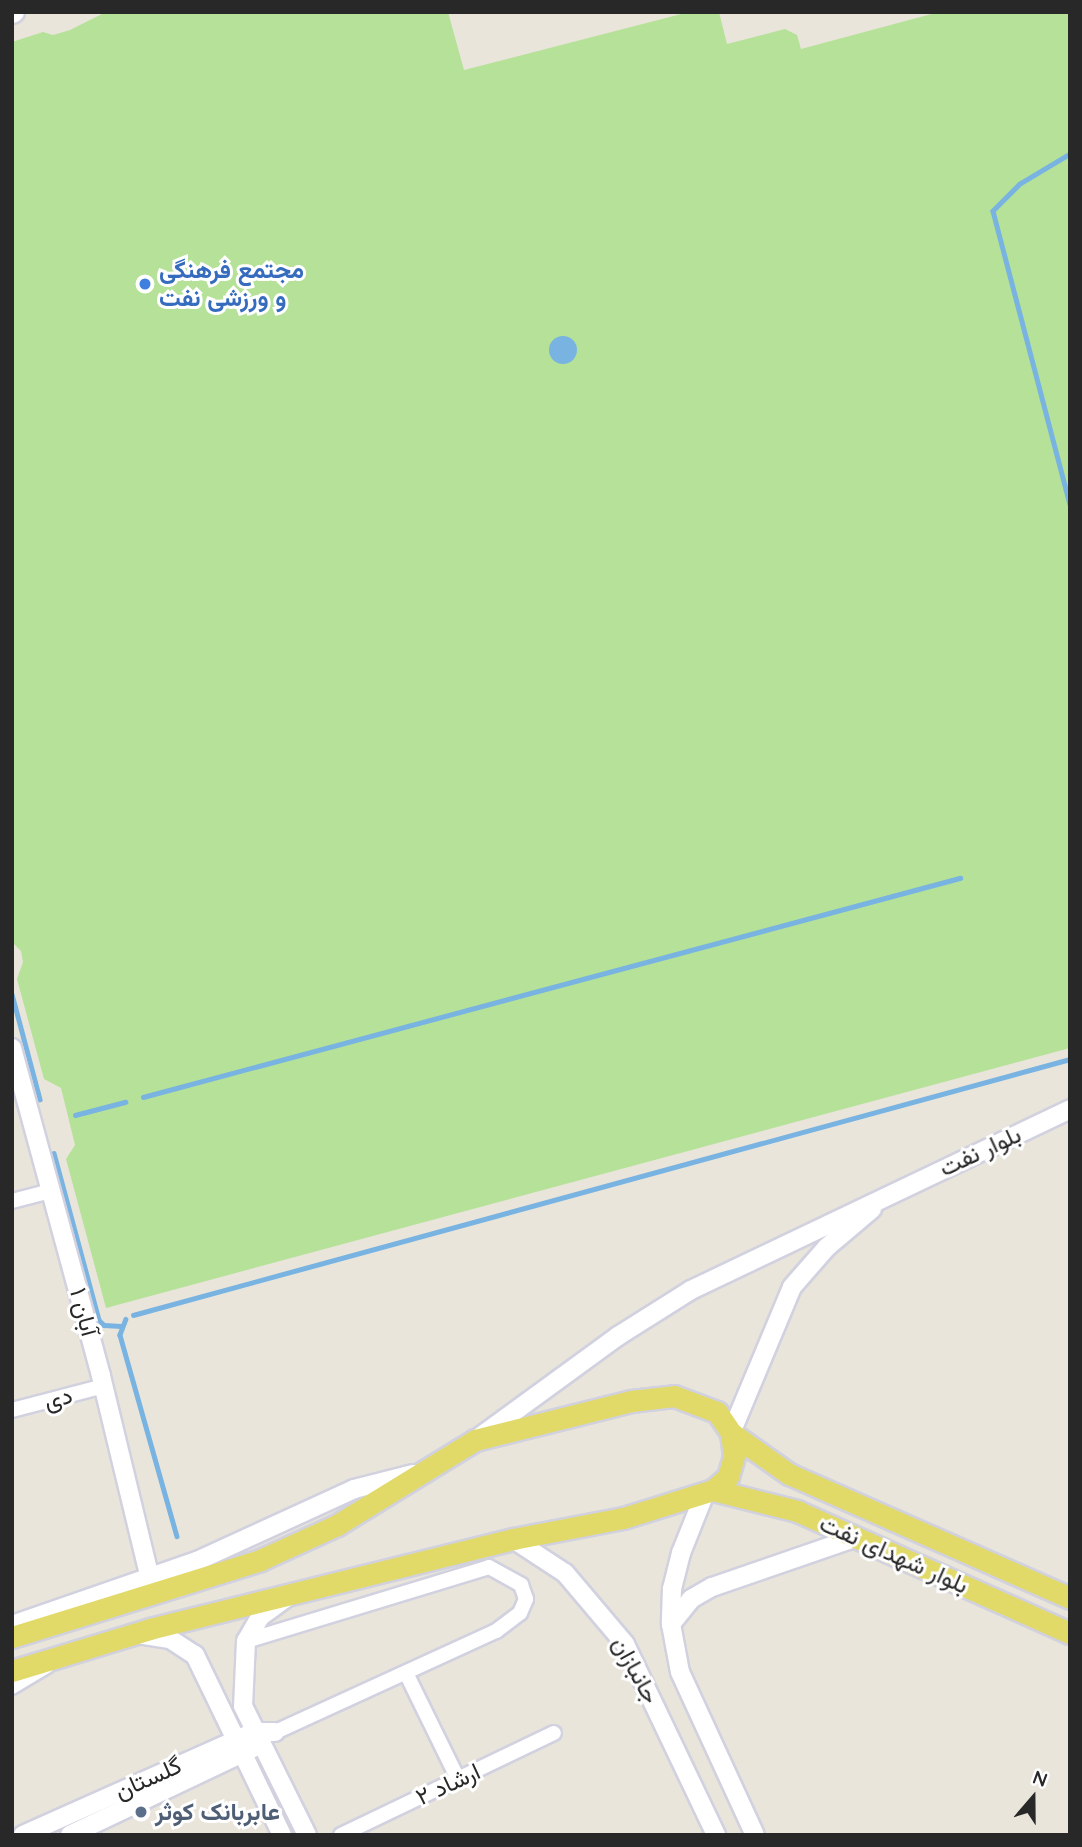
<!DOCTYPE html>
<meta charset="utf-8">
<style>
body{margin:0}
#map{position:relative;width:1082px;height:1847px;overflow:hidden;background:#e9e5db;font-family:Quicksand,Vazirmatn,sans-serif}
div>[style]{position:absolute}
.pitch>*{inset:0;background:#b6e199}
.water>*{inset:0;background:#78b3e1}
.round{border-radius:50%}
.stream>*{height:4.5px;margin:-2.25px;padding:0 2.25px;transform-origin:2.25px;border-radius:2.25px;background:#78b3e1}
.roads{filter:drop-shadow(2px 0 #d1d1df) drop-shadow(-2px 0 #d1d1df) drop-shadow(0 2px #d1d1df) drop-shadow(0 -2px #d1d1df)}
.minor>*{height:14px;margin:-7px;padding:0 7px;transform-origin:7px;border-radius:7px;background:#fff}
.tertiary>*{height:18px;margin:-9px;padding:0 9px;transform-origin:9px;border-radius:9px;background:#fff}
.secondary>*{height:19px;margin:-9.5px;padding:0 9.5px;transform-origin:9.5px;border-radius:9.5px;background:#fff}
.primary>*{height:21px;margin:-10.5px;padding:0 10.5px;transform-origin:10.5px;border-radius:10.5px;background:#e1da68}
.dots>*{width:19px;height:19px;translate:-50% -50%;box-sizing:border-box;border:4px solid #fff;border-radius:50%}
span{translate:-50% -50%;white-space:nowrap;text-align:center;line-height:1.15;-webkit-text-stroke:6px #fff;paint-order:stroke}
.shop-label{font-size:24px;color:#366cbe;font-weight:700}
.left{translate:0 -50%;text-align:left}
.street-label{font-size:24px;color:#282828}
.service-label{font-size:24px;color:#4e5e75;font-weight:700}
.frame{position:absolute;inset:0;border:14px solid #282828;pointer-events:none}
.north{position:absolute;left:998px;top:1763px;width:70px;height:70px;-webkit-text-stroke:5px #fff;paint-order:stroke;rotate:20deg;font-size:19px;font-weight:700;line-height:28px;text-align:center;color:#282828}
.north::after{content:'';display:block;margin:auto;width:24px;height:32px;background:#282828;clip-path:polygon(50% 0,100% 100%,50% 72%,0 100%)}
</style>
<div id="map">
<div class="pitch">
<i style="clip-path:polygon(106px 12px,448px 12px,464px 70px,689px 12px,719px 12px,727px 44px,785px 29px,797px 35px,801px 49px,939px 12px,1070px 12px,1070px 1048px,106px 1308px,66px 1159px,75px 1145px,61px 1088px,44px 1079px,17px 979px,23px 962px,21px 951px,12px 942px,12px 42px,43px 32px,53px 35px,70px 30px)"></i>
</div>
<div class="water">
<i class="round" style="left:549px;top:336px;width:28px;height:28px"></i>
</div>
<div class="stream">
<i style="left:1070px;top:154px;width:58px;rotate:149deg"></i>
<i style="left:1020px;top:184px;width:38px;rotate:135deg"></i>
<i style="left:993px;top:211px;width:304px;rotate:75.3deg"></i>
<i style="left:12px;top:994px;width:109px;rotate:75.1deg"></i>
<i style="left:143px;top:1097px;width:846px;rotate:-15.01deg"></i>
<i style="left:75px;top:1115px;width:52px;rotate:-14.6deg"></i>
<i style="left:54px;top:1153px;width:173px;rotate:74.9deg"></i>
<i style="left:99px;top:1320px;width:7px;rotate:45deg"></i>
<i style="left:104px;top:1325px;width:17px;rotate:3deg"></i>
<i style="left:133px;top:1315px;width:971px;rotate:-15.28deg"></i>
<i style="left:126px;top:1319px;width:17px;rotate:111deg"></i>
<i style="left:120px;top:1335px;width:209px;rotate:74.2deg"></i>
</div>
<div class="roads">
<div class="minor">
<i style="left:12px;top:1201px;width:40px;rotate:-14.4deg"></i>
<i style="left:12px;top:1410px;width:95px;rotate:-14.6deg"></i>
<i style="left:246px;top:1641px;width:254px;rotate:-16.9deg"></i>
<i style="left:489px;top:1567px;width:37px;rotate:29deg"></i>
<i style="left:521px;top:1585px;width:15px;rotate:70deg"></i>
<i style="left:526px;top:1599px;width:15px;rotate:113deg"></i>
<i style="left:520px;top:1613px;width:30px;rotate:143deg"></i>
<i style="left:496px;top:1631px;width:243px;rotate:155.4deg"></i>
<i style="left:407px;top:1675px;width:116px;rotate:63.9deg"></i>
<i style="left:12px;top:1687px;width:41px;rotate:-31deg"></i>
<i style="left:341px;top:1835px;width:236px;rotate:-25.6deg"></i>
</div>
<div class="tertiary">
<i style="left:12px;top:1048px;width:340px;rotate:74.8deg"></i>
<i style="left:101px;top:1376px;width:208px;rotate:76.4deg"></i>
<i style="left:731px;top:1433px;width:158px;rotate:-67.3deg"></i>
<i style="left:792px;top:1287px;width:53px;rotate:-48.8deg"></i>
<i style="left:827px;top:1247px;width:59px;rotate:-40.2deg"></i>
<i style="left:481px;top:1436px;width:170px;rotate:-36.1deg"></i>
<i style="left:618px;top:1336px;width:86px;rotate:-32.2deg"></i>
<i style="left:691px;top:1290px;width:420px;rotate:-25.5deg"></i>
<i style="left:705px;top:1493px;width:65px;rotate:111.8deg"></i>
<i style="left:681px;top:1553px;width:36px;rotate:104deg"></i>
<i style="left:672px;top:1588px;width:36px;rotate:92deg"></i>
<i style="left:671px;top:1624px;width:49px;rotate:79.4deg"></i>
<i style="left:680px;top:1672px;width:179px;rotate:65.3deg"></i>
<i style="left:513px;top:1539px;width:62px;rotate:33.2deg"></i>
<i style="left:565px;top:1573px;width:93px;rotate:49.8deg"></i>
<i style="left:625px;top:1644px;width:212px;rotate:64.5deg"></i>
<i style="left:286px;top:1598px;width:32px;rotate:144deg"></i>
<i style="left:260px;top:1617px;width:28px;rotate:120deg"></i>
<i style="left:246px;top:1641px;width:65px;rotate:92.6deg"></i>
<i style="left:243px;top:1706px;width:144px;rotate:63.6deg"></i>
<i style="left:671px;top:1624px;width:32px;rotate:-51deg"></i>
<i style="left:691px;top:1599px;width:24px;rotate:-30deg"></i>
<i style="left:712px;top:1587px;width:153px;rotate:-19deg"></i>
<i style="left:12px;top:1625px;width:196px;rotate:-19.1deg"></i>
<i style="left:197px;top:1561px;width:173px;rotate:-24.6deg"></i>
<i style="left:354px;top:1489px;width:61px;rotate:-14.3deg"></i>
<i style="left:138px;top:1634px;width:32px;rotate:9deg"></i>
<i style="left:170px;top:1639px;width:30px;rotate:33deg"></i>
<i style="left:195px;top:1655px;width:200px;rotate:64.2deg"></i>
<i style="left:23px;top:1835px;width:253px;rotate:-24deg"></i>
<i style="left:254px;top:1732px;width:21px"></i>
<i style="left:70px;top:1835px;width:203px;rotate:-25.4deg"></i>
</div>
<div class="secondary">
<i style="left:12px;top:13px;width:2px;rotate:-27deg"></i>
</div>
<div class="primary">
<i style="left:731px;top:1433px;width:71px;rotate:35.3deg"></i>
<i style="left:789px;top:1474px;width:307px;rotate:23.8deg"></i>
<i style="left:713px;top:1490px;width:87px;rotate:14deg"></i>
<i style="left:797px;top:1511px;width:299px;rotate:24.1deg"></i>
<i style="left:12px;top:1637px;width:260px;rotate:-17.2deg"></i>
<i style="left:260px;top:1560px;width:85px;rotate:-24.4deg"></i>
<i style="left:337px;top:1525px;width:162px;rotate:-31.6deg"></i>
<i style="left:475px;top:1440px;width:161px;rotate:-14deg"></i>
<i style="left:631px;top:1401px;width:43px;rotate:-6.6deg"></i>
<i style="left:674px;top:1396px;width:46px;rotate:20.4deg"></i>
<i style="left:717px;top:1412px;width:25px;rotate:56deg"></i>
<i style="left:731px;top:1433px;width:23px;rotate:83deg"></i>
<i style="left:734px;top:1456px;width:22px;rotate:106deg"></i>
<i style="left:728px;top:1477px;width:20px;rotate:139deg"></i>
<i style="left:713px;top:1490px;width:94px;rotate:162.7deg"></i>
<i style="left:623px;top:1518px;width:112px;rotate:169.2deg"></i>
<i style="left:513px;top:1539px;width:374px;rotate:166.1deg"></i>
<i style="left:150px;top:1629px;width:144px;rotate:163.1deg"></i>
</div>
</div>
<div class="dots">
<i style="left:145px;top:284px;background:#3f7fe0"></i>
<i style="left:141px;top:1812px;background:#5c6f8a"></i>
</div>
<div class="shop-label">
<span class="left" style="left:159px;top:284px">مجتمع فرهنگى<br>و ورزشى نفت</span>
</div>
<div class="street-label">
<span style="left:980px;top:1151px;rotate:-25deg">بلوار نفت</span>
<span style="left:84px;top:1312px;rotate:75deg">آبان ۱</span>
<span style="left:58px;top:1398px;rotate:-15deg">دی</span>
<span style="left:894px;top:1554px;rotate:24deg">بلوار شهدای نفت</span>
<span style="left:636px;top:1670px;rotate:61deg">جانبازان</span>
<span style="left:148px;top:1778px;rotate:-24deg">گلستان</span>
<span style="left:448px;top:1784px;rotate:-25deg">ارشاد ۲</span>
</div>
<div class="service-label">
<span class="left" style="left:155px;top:1812px">عابربانک کوثر</span>
</div>
<div class="frame"></div>
<div class="north">N</div>
</div>
